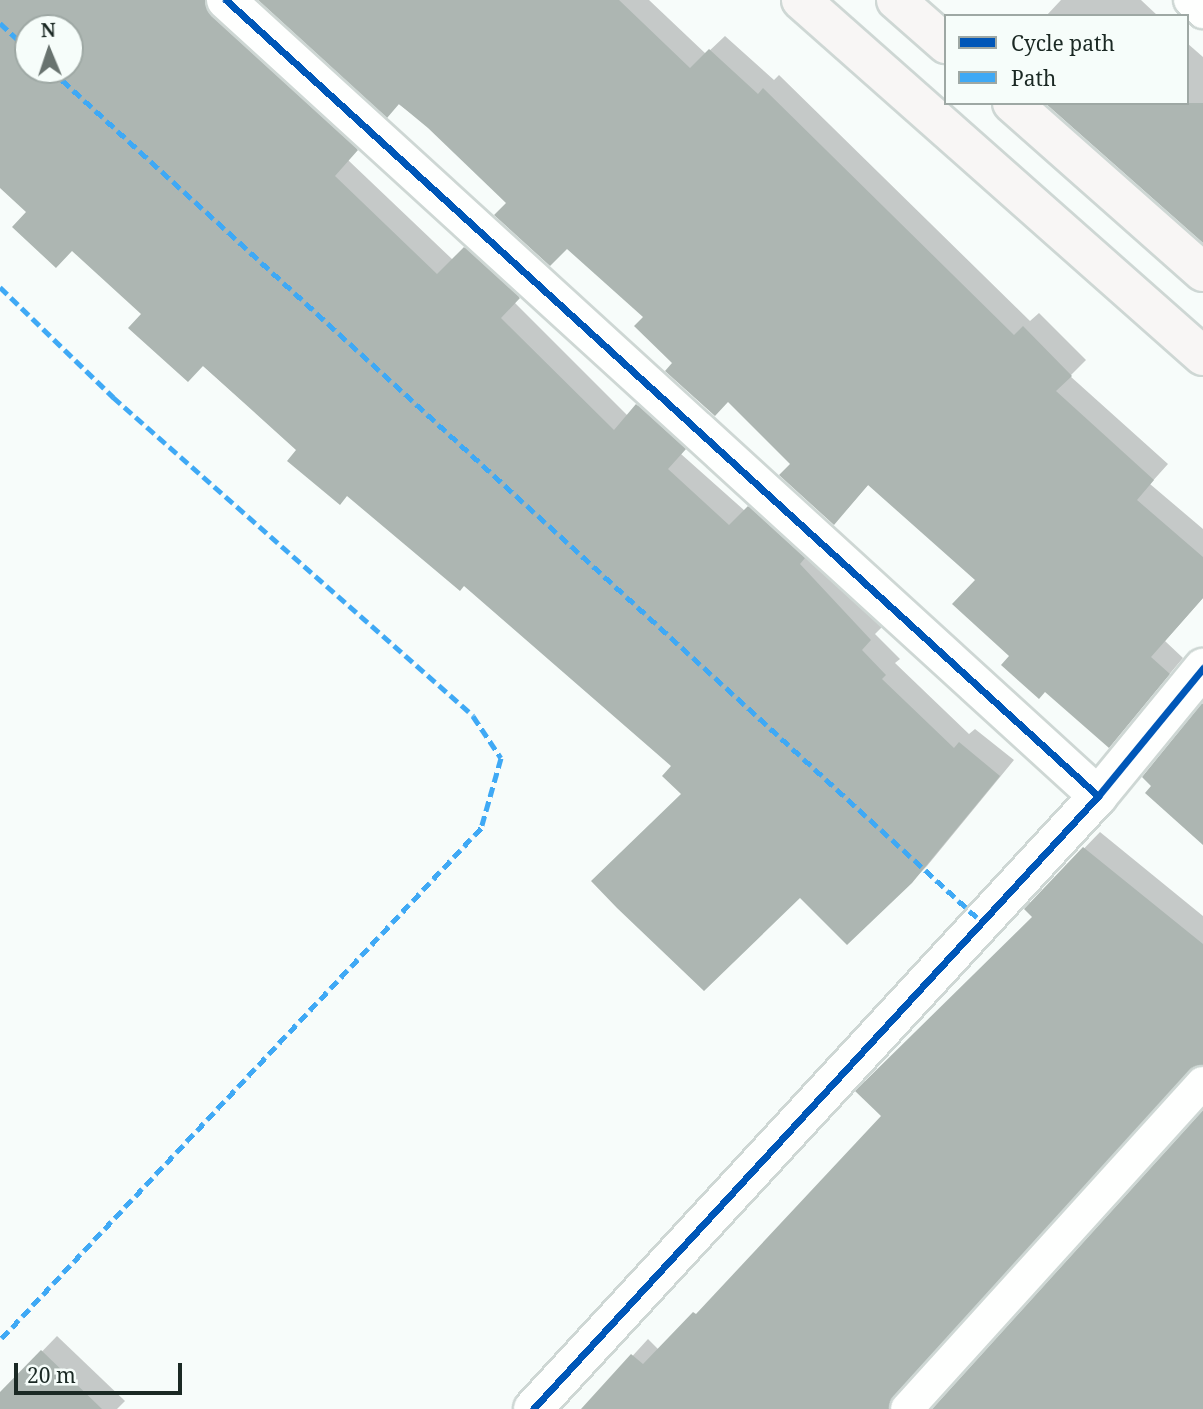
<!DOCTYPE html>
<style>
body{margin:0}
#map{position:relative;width:1203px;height:1409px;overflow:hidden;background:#f7fcfa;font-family:"Noto Serif",serif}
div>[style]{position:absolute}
.shadow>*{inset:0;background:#0003}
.building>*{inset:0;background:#adb6b2}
.roads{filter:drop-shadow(2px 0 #ced7d4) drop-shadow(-2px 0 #ced7d4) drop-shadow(0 2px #ced7d4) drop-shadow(0 -2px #ced7d4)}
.lane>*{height:32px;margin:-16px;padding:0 16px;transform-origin:16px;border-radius:16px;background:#fefffe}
.street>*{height:38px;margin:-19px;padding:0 19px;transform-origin:19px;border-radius:19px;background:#fefffe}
.secondary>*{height:38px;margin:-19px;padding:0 19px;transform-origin:19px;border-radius:19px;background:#f8f6f5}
.quiet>*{height:5px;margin-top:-2.5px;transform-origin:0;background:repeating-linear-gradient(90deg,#3fa9f5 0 10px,transparent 0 15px)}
.cycleway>*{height:7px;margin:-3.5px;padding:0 3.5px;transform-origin:3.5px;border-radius:3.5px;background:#0057b8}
span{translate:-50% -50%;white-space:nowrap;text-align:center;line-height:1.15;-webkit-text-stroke:7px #f6fdfa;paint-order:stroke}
.legend{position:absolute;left:944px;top:14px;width:245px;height:91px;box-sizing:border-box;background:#f6fdfa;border:2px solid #9ea8a4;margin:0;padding:9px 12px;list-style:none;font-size:21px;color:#1b2924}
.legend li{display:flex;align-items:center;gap:14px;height:35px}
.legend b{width:35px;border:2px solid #9ea8a4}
.north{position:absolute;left:14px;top:14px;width:70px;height:70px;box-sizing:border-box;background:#f6fdfa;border:2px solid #9ea8a4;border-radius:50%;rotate:358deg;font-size:19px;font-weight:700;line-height:28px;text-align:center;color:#1b2924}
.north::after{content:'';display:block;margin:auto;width:24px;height:32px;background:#68736f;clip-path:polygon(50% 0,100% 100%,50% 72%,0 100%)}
.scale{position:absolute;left:14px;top:1363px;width:168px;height:32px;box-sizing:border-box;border:4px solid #1b2924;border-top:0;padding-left:9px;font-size:21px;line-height:24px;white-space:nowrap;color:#1b2924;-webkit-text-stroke:5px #f6fdfa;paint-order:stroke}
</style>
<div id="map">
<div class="shadow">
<i style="clip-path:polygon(evenodd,0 0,225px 0,371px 134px,348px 160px,453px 260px,480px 233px,533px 282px,514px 302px,628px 416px,652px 391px,699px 433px,681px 454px,745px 511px,764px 493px,885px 624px,875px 634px,900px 659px,895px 663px,969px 734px,975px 729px,1014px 760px,927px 866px,911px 882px,800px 895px,684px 794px,673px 766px,464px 584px,298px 450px,0 186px,0 0,28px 28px,70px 28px,70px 70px,28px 70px,28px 28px)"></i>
<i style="clip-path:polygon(261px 0,649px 0,706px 54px,725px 36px,774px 80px,779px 75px,1030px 321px,1039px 313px,1086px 360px,1070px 376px,1168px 464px,1150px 484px,1203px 529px,1203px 598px,1165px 641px,1183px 658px,1109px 746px,1012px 656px,977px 580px,869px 484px,848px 508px,793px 464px,729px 400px,675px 363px,645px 317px,567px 247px,508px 203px,429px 127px)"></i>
<i style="clip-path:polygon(1061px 0,1141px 0,1158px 16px,1046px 16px)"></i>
<i style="clip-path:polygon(1187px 43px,1203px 57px,1203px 240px,1187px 103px)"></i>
<i style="clip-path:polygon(1100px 832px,1203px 916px,1203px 1065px,1199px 1064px,909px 1379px,904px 1398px,916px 1409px,584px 1409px,648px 1339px,659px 1350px,712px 1300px,883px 1115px,1034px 917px,1040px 894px)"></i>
<i style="clip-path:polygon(57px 1336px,125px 1401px,117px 1409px,0 1409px,0 1395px)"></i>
</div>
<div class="building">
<i style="clip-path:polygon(evenodd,0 0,205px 0,211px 16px,358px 150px,335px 176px,437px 274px,464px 247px,520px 298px,501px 318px,614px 430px,636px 404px,686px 449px,668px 469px,729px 525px,748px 506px,805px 558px,800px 564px,871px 640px,862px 650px,886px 675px,882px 679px,954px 748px,959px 742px,1000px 776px,912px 883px,847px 945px,800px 898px,704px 991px,617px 908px,591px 881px,681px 794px,662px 776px,671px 766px,464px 586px,460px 591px,347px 496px,340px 505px,287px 461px,296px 450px,203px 366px,188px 382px,128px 328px,141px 314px,72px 251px,56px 268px,12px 227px,26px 212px,0 188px,0 0,28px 28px,70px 28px,70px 70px,28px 70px,28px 28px)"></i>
<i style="clip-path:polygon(258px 0,619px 0,690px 68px,709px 49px,758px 94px,763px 88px,1014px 335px,1023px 326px,1072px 376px,1056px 391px,1154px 480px,1137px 500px,1203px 557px,1203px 598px,1151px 657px,1170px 674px,1109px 748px,1045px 692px,1039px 699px,1001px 665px,1009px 656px,952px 604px,975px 580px,868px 485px,834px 525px,779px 475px,790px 464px,728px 402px,715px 416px,665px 371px,672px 363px,634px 326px,643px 317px,567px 249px,550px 266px,494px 215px,506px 203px,428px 128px,399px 104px,387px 118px)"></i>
<i style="clip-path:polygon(1045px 103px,1203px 103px,1203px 243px)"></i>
<i style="clip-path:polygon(1202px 703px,1203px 704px,1203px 845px,1145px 793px,1151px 786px,1142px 777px)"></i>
<i style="clip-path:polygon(1083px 847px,1203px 944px,1203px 1065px,1189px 1071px,893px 1397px,889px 1409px,581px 1409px,631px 1354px,643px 1364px,693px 1312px,696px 1314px,881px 1116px,855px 1091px,1032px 917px,1024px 909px)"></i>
<i style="clip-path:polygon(1203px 1110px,1203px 1409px,932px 1409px)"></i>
<i style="clip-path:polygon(41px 1350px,102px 1409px,0 1409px,0 1392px)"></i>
</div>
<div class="roads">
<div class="lane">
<i style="left:1190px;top:0;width:18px;rotate:43deg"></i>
<i style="left:907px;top:1409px;width:440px;rotate:-47.8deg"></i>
</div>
<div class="street">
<i style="left:226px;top:0;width:1181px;rotate:42.39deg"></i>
<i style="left:533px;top:1409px;width:834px;rotate:-47.33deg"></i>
<i style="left:1098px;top:796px;width:166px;rotate:-50.6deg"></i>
</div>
<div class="secondary">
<i style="left:801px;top:0;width:537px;rotate:41.53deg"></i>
<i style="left:896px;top:0;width:67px;rotate:41.3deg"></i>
<i style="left:1012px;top:103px;width:255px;rotate:41.5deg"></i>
</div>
</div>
<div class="quiet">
<i style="left:0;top:23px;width:38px;rotate:43deg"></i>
<i style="left:51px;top:70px;width:1263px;rotate:42.47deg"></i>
<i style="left:0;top:287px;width:158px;rotate:44.2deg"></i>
<i style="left:113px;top:397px;width:481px;rotate:41.5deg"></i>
<i style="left:473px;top:716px;width:50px;rotate:56.3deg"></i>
<i style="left:501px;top:758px;width:73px;rotate:105.9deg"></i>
<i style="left:481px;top:828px;width:702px;rotate:133.21deg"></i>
</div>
<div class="cycleway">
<i style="left:226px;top:0;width:1181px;rotate:42.39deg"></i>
<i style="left:533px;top:1409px;width:834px;rotate:-47.33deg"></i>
<i style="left:1098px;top:796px;width:166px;rotate:-50.6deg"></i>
</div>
<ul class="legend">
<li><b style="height:9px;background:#0057b8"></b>Cycle path</li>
<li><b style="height:9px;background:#3fa9f5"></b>Path</li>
</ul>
<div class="north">N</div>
<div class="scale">20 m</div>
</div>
